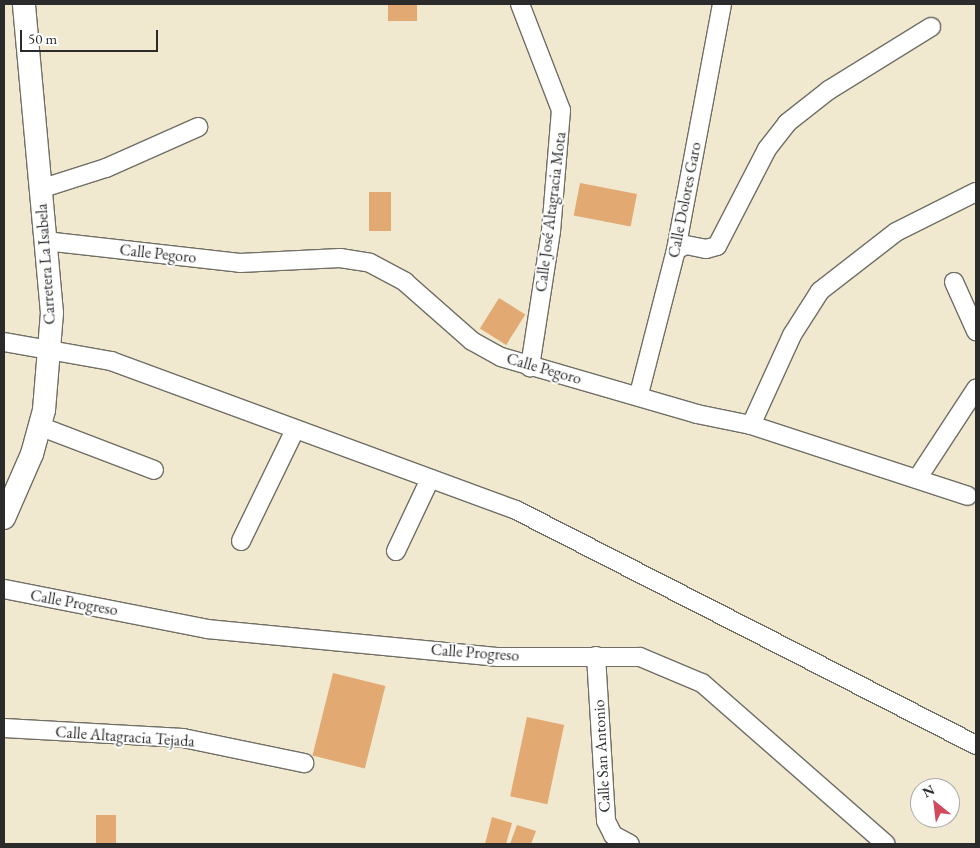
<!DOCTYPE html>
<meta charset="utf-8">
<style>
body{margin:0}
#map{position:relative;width:980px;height:848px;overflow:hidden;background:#f0e9d0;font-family:"EB Garamond",serif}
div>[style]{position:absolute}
.building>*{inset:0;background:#e2a973;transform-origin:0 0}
.roads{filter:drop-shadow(1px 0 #706e65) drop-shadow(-1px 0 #706e65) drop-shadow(0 1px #706e65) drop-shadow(0 -1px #706e65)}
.minor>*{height:18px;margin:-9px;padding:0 9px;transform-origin:9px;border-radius:9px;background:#fff}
.major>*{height:22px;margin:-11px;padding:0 11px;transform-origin:11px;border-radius:11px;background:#fff}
span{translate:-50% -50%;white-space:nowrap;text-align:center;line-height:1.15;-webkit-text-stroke:4px #fff;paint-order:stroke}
.street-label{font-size:16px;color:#2b2b2b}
.frame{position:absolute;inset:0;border:5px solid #2b2b2b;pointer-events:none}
.north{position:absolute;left:910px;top:778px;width:50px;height:50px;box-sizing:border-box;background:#fff;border:1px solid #aaa;border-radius:50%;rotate:331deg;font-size:14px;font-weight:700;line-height:20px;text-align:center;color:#2b2b2b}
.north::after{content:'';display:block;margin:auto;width:18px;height:22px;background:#d1495b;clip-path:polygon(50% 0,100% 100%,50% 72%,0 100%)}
.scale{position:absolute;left:20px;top:30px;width:138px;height:22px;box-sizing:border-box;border:2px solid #2b2b2b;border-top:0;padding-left:6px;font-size:15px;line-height:18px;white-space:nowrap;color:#2b2b2b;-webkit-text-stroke:4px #fff;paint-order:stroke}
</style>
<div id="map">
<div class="building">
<i style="left:388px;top:4px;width:29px;height:17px"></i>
<i style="left:580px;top:183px;width:58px;height:33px;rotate:11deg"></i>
<i style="left:369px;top:192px;width:22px;height:39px"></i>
<i style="left:499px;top:298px;width:31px;height:36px;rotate:32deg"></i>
<i style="left:333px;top:673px;width:54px;height:85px;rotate:14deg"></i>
<i style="left:527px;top:717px;width:38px;height:81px;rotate:12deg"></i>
<i style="left:96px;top:815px;width:20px;height:28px"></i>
<i style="clip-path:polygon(492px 817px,512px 823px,506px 844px,485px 844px)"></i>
<i style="clip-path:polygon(517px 825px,536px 831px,531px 844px,510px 844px)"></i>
</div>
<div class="roads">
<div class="minor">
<i style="left:520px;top:4px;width:114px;rotate:68.9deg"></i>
<i style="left:561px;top:110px;width:121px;rotate:94.7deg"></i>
<i style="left:551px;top:231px;width:138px;rotate:98.8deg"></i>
<i style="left:40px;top:189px;width:69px;rotate:-17.7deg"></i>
<i style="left:106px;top:168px;width:101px;rotate:-24deg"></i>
<i style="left:45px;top:241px;width:196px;rotate:6.4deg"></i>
<i style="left:240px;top:263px;width:100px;rotate:-2.9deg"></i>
<i style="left:340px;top:258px;width:30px;rotate:9deg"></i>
<i style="left:370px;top:263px;width:40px;rotate:28deg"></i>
<i style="left:405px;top:282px;width:89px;rotate:41.4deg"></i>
<i style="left:472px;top:341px;width:33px;rotate:29deg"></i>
<i style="left:501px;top:357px;width:204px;rotate:16.2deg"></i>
<i style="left:697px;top:414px;width:55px;rotate:11.5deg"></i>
<i style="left:751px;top:425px;width:228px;rotate:18.1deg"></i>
<i style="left:676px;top:250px;width:11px;rotate:-27deg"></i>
<i style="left:686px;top:245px;width:20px;rotate:11deg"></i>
<i style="left:706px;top:249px;width:11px;rotate:-15deg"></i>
<i style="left:717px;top:246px;width:109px;rotate:-62.7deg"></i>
<i style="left:767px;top:149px;width:33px;rotate:-52deg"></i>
<i style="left:787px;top:123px;width:53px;rotate:-38.2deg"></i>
<i style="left:829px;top:90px;width:120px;rotate:-31.7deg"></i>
<i style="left:954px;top:282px;width:54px;rotate:65.8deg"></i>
<i style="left:4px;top:342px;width:109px;rotate:10.1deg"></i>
<i style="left:111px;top:361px;width:432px;rotate:20.2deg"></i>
<i style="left:516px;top:510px;width:517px;rotate:27.06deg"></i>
<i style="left:639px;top:394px;width:149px;rotate:-75.6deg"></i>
<i style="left:676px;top:250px;width:250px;rotate:-79.4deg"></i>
<i style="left:751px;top:425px;width:99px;rotate:-65.5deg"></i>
<i style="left:792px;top:335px;width:52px;rotate:-57.5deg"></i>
<i style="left:820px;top:291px;width:96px;rotate:-37.8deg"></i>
<i style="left:896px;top:232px;width:89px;rotate:-26.6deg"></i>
<i style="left:39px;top:426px;width:123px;rotate:20.9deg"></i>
<i style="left:917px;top:479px;width:108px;rotate:-56.8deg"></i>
<i style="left:241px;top:541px;width:123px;rotate:-64.1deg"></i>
<i style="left:396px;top:551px;width:80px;rotate:-64.7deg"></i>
<i style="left:4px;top:589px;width:207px;rotate:11.1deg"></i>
<i style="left:207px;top:629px;width:291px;rotate:5.5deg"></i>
<i style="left:497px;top:657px;width:143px"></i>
<i style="left:640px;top:657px;width:67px;rotate:22.8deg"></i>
<i style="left:702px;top:683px;width:244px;rotate:41.2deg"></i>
<i style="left:596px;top:656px;width:165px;rotate:86.5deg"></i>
<i style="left:606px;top:821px;width:16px;rotate:63deg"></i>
<i style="left:613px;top:835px;width:19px;rotate:28deg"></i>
<i style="left:4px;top:728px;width:179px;rotate:3.2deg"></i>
<i style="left:183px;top:738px;width:124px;rotate:11.7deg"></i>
</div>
<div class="major">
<i style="left:4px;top:518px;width:70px;rotate:-66.4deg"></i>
<i style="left:32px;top:454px;width:46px;rotate:-74.7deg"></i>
<i style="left:44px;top:410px;width:97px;rotate:-85.3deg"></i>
<i style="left:52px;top:313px;width:310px;rotate:-95.2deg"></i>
</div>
</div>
<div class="street-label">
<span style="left:685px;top:200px;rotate:-79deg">Calle Dolores Garo</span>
<span style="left:551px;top:212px;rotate:-83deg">Calle José Altagracia Mota</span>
<span style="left:158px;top:254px;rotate:6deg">Calle Pegoro</span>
<span style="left:46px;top:264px;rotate:-94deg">Carretera La Isabela</span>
<span style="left:544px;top:369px;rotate:16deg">Calle Pegoro</span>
<span style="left:74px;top:603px;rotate:10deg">Calle Progreso</span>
<span style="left:475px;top:653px;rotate:4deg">Calle Progreso</span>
<span style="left:125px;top:737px;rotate:4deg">Calle Altagracia Tejada</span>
<span style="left:602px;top:756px;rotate:-93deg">Calle San Antonio</span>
</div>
<div class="frame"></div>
<div class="north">N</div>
<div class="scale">50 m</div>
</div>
